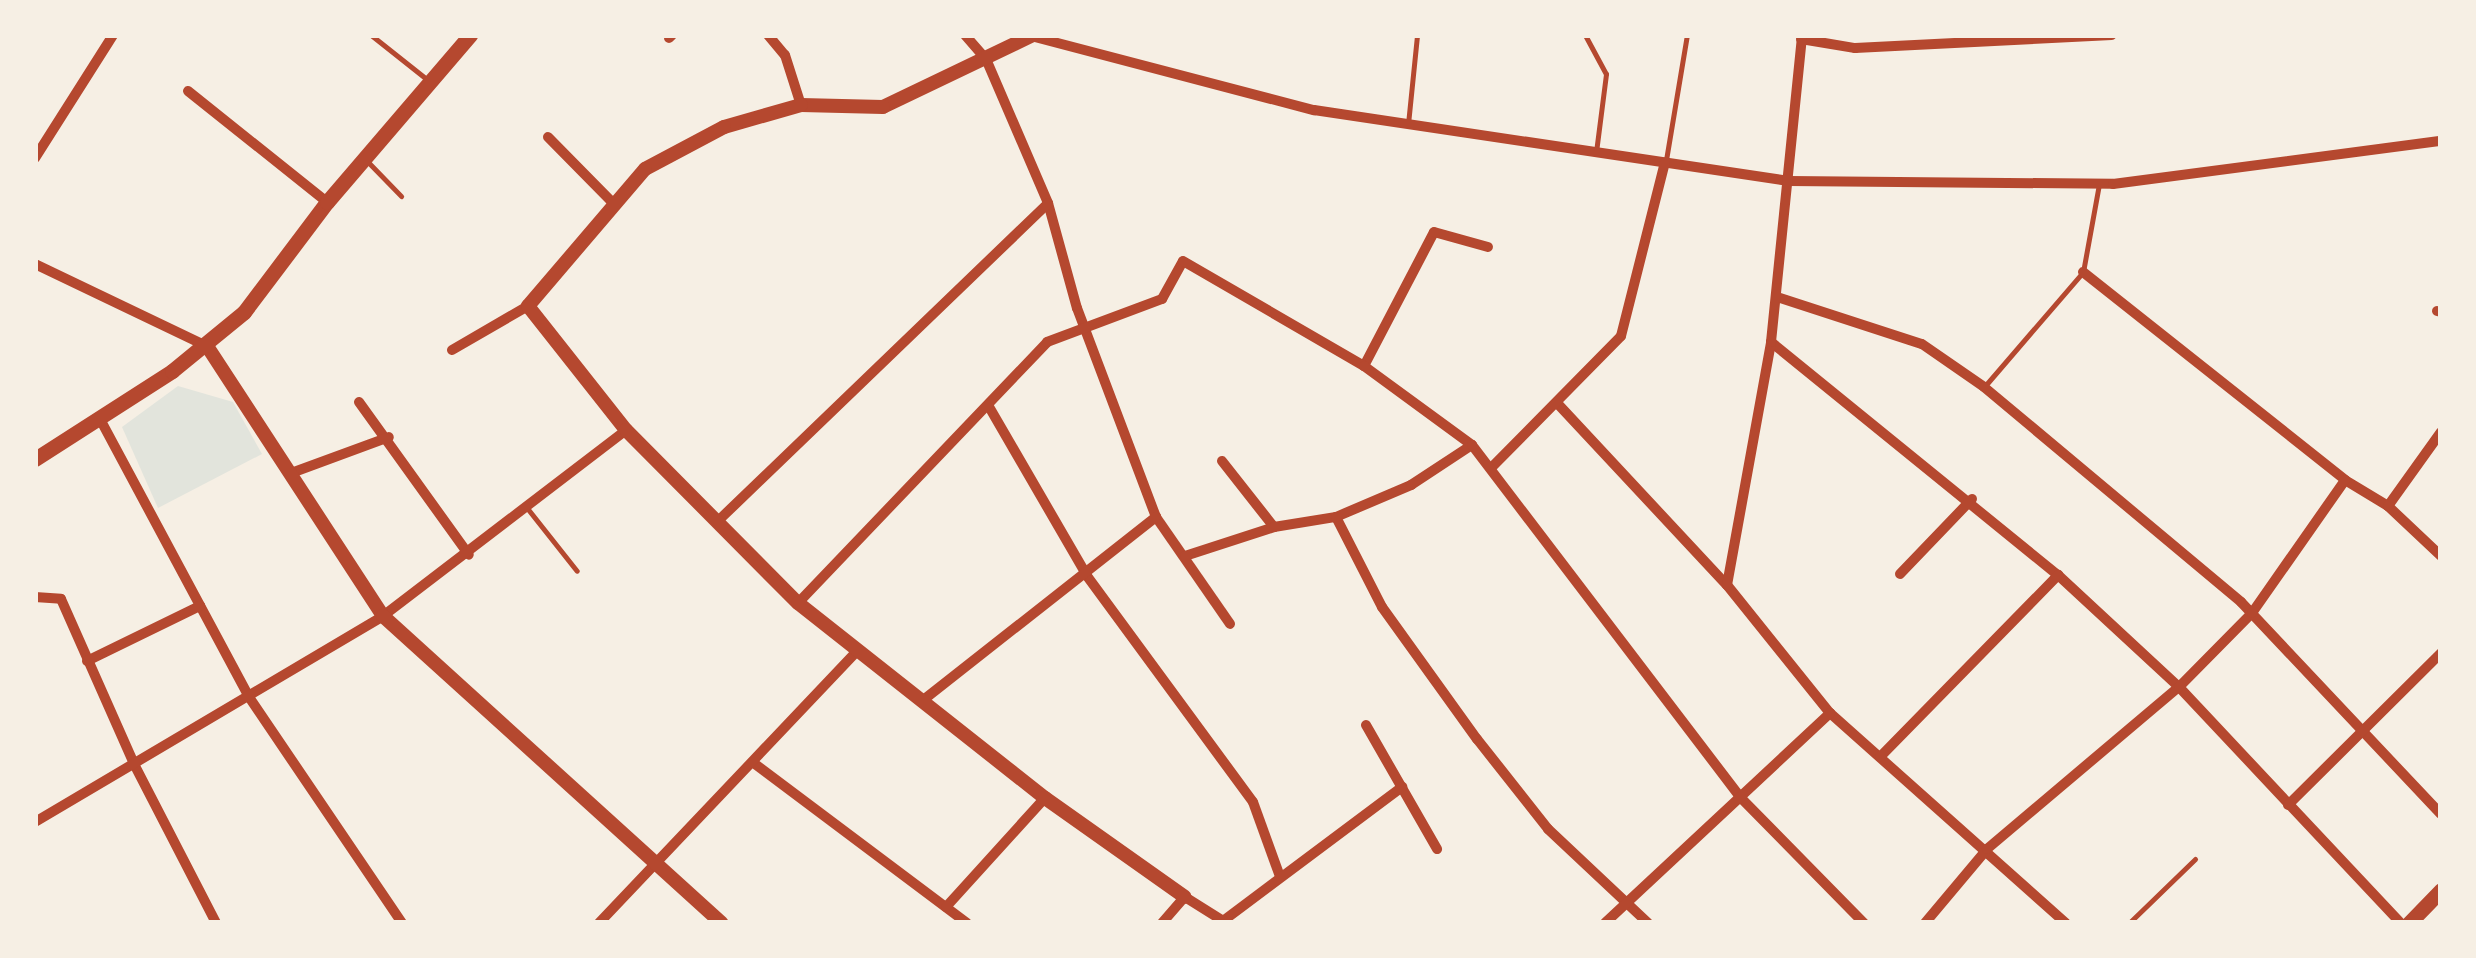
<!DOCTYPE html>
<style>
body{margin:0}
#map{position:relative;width:2476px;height:958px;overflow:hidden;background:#f6efe4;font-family:"Archivo Narrow",sans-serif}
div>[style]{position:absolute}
.green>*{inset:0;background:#e2e4dc}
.service>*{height:5px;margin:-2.5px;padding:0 2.5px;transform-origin:2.5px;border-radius:2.5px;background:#b5482f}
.minor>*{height:10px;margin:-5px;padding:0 5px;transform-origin:5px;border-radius:5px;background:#b5482f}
.tertiary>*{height:14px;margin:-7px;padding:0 7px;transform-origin:7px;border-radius:7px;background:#b5482f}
.secondary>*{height:15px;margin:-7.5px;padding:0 7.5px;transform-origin:7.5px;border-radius:7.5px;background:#b5482f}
span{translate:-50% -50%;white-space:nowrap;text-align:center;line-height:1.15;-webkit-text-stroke:8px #f6efe4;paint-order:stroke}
.frame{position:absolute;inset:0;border:38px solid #f6efe4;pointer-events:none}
</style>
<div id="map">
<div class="green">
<i style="clip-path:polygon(178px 386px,233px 402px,262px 454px,158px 508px,122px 427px)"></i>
</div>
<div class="service">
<i style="left:371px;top:35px;width:74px;rotate:38.4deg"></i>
<i style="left:1585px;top:35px;width:44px;rotate:61.7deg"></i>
<i style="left:1606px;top:74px;width:79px;rotate:97.3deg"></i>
<i style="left:1408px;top:124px;width:89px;rotate:-84.2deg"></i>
<i style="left:1666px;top:160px;width:127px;rotate:-80.5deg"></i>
<i style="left:367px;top:161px;width:49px;rotate:45.8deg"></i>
<i style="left:1984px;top:387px;width:152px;rotate:-49.3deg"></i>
<i style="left:2083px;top:272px;width:89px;rotate:-79.7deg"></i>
<i style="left:527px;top:508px;width:80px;rotate:51.6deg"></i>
<i style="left:2129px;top:923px;width:92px;rotate:-44.1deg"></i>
</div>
<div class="minor">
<i style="left:768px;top:35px;width:26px;rotate:50deg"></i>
<i style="left:785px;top:55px;width:52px;rotate:72.3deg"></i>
<i style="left:965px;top:35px;width:32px;rotate:49deg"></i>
<i style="left:986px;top:59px;width:157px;rotate:66.7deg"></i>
<i style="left:1048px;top:203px;width:109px;rotate:74.6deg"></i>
<i style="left:1077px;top:308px;width:223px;rotate:69.3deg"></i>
<i style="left:1156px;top:517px;width:130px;rotate:55.3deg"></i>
<i style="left:1031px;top:36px;width:293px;rotate:14.7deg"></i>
<i style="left:1314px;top:110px;width:480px;rotate:8.5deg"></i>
<i style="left:1789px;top:181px;width:324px;rotate:0.5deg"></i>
<i style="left:2113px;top:184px;width:331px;rotate:-7.5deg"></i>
<i style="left:669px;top:38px;width:4px;rotate:-45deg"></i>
<i style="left:1801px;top:39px;width:55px;rotate:9.5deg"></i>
<i style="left:1855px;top:48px;width:257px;rotate:-2.9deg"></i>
<i style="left:188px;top:91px;width:178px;rotate:38.6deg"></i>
<i style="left:548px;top:137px;width:95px;rotate:45.4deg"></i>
<i style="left:35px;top:158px;width:146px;rotate:-57.6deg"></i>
<i style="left:35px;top:264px;width:190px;rotate:25.6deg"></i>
<i style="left:2083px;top:272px;width:335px;rotate:38.4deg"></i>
<i style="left:2345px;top:480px;width:50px;rotate:31.2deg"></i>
<i style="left:2388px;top:506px;width:73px;rotate:43.3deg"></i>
<i style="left:1777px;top:297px;width:152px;rotate:18deg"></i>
<i style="left:1922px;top:344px;width:75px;rotate:34.7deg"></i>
<i style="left:1984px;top:387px;width:335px;rotate:39.9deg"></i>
<i style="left:2241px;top:602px;width:291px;rotate:46.7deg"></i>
<i style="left:2437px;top:311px;width:4px;rotate:14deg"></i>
<i style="left:1771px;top:342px;width:370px;rotate:39.1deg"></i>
<i style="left:2058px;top:575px;width:165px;rotate:42.8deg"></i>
<i style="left:2179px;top:687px;width:324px;rotate:46.8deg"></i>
<i style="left:452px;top:350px;width:88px;rotate:-30.1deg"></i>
<i style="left:1364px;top:366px;width:151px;rotate:-62.4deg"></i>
<i style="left:1434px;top:232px;width:56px;rotate:15.5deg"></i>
<i style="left:359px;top:402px;width:188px;rotate:54.3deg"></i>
<i style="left:1557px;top:403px;width:249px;rotate:47deg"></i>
<i style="left:1727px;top:585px;width:164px;rotate:51.2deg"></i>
<i style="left:1830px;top:713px;width:316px;rotate:41.7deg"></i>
<i style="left:988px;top:405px;width:198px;rotate:59.9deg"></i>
<i style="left:1087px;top:576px;width:280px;rotate:53.7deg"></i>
<i style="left:1253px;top:802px;width:77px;rotate:70.1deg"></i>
<i style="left:100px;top:419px;width:315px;rotate:61.8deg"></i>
<i style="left:249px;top:697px;width:273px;rotate:55.9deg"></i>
<i style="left:1222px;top:461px;width:84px;rotate:51.8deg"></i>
<i style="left:1491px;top:468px;width:185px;rotate:-45.4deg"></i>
<i style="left:1621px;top:336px;width:179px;rotate:-75.8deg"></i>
<i style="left:294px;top:472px;width:101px;rotate:-20.2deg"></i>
<i style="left:2388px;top:506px;width:91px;rotate:-54.4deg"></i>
<i style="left:1336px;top:517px;width:101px;rotate:62.9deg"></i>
<i style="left:1382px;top:607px;width:163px;rotate:54.3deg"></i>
<i style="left:1477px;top:739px;width:115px;rotate:51.7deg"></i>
<i style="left:1548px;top:829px;width:137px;rotate:43.2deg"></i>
<i style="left:720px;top:519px;width:455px;rotate:-43.9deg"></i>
<i style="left:1185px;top:556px;width:94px;rotate:-18deg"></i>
<i style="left:1274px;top:527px;width:63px;rotate:-9.2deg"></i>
<i style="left:1336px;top:517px;width:82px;rotate:-23.1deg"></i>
<i style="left:1411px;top:485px;width:73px;rotate:-33.3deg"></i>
<i style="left:1900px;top:574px;width:104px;rotate:-46.2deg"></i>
<i style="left:1727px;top:585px;width:247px;rotate:-79.7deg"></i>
<i style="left:1771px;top:342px;width:309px;rotate:-84.2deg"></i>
<i style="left:35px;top:597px;width:26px;rotate:4deg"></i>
<i style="left:61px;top:599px;width:180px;rotate:66.1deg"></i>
<i style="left:134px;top:764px;width:179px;rotate:62.7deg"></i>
<i style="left:798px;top:603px;width:361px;rotate:-46.3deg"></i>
<i style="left:1047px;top:342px;width:123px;rotate:-20.5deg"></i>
<i style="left:1162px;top:299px;width:43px;rotate:-61.1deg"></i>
<i style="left:1183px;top:261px;width:209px;rotate:30.1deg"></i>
<i style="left:1364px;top:366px;width:134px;rotate:36.2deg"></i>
<i style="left:1472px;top:445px;width:442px;rotate:52.7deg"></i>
<i style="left:1740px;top:797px;width:177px;rotate:45.5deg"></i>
<i style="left:87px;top:661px;width:126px;rotate:-26deg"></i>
<i style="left:922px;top:701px;width:298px;rotate:-38.2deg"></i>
<i style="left:1366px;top:725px;width:143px;rotate:60.2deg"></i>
<i style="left:1880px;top:757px;width:255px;rotate:-45.6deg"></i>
<i style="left:755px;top:764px;width:265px;rotate:36.9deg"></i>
<i style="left:2288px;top:805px;width:216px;rotate:-44.8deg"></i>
<i style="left:35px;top:822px;width:404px;rotate:-30.6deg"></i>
<i style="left:383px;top:616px;width:306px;rotate:-37.4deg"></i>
<i style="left:946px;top:907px;width:147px;rotate:-47.8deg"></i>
<i style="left:1223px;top:921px;width:224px;rotate:-36.8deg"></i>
<i style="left:599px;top:923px;width:376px;rotate:-46.5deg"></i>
<i style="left:1162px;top:923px;width:35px;rotate:-49deg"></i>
<i style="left:1185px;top:897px;width:47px;rotate:32deg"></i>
<i style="left:1605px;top:923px;width:308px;rotate:-43deg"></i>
<i style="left:1925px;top:923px;width:97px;rotate:-50deg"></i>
<i style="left:1987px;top:849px;width:251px;rotate:-40.2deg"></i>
<i style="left:2179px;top:687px;width:104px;rotate:-45.4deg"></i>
<i style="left:2252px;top:613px;width:162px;rotate:-55deg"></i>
</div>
<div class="tertiary">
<i style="left:1033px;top:35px;width:166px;rotate:154.4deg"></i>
<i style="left:883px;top:107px;width:82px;rotate:-178.6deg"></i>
<i style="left:801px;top:105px;width:80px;rotate:164.1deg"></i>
<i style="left:724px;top:127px;width:89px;rotate:152deg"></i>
<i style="left:645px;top:169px;width:180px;rotate:130.5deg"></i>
<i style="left:528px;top:306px;width:158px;rotate:51.7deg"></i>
<i style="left:626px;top:430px;width:244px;rotate:45.2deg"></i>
<i style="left:798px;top:603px;width:315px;rotate:38.3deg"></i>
<i style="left:1045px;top:798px;width:171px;rotate:35.3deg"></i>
<i style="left:207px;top:346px;width:322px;rotate:56.9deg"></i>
<i style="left:383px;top:616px;width:457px;rotate:42.2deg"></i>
</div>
<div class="secondary">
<i style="left:35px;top:459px;width:163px;rotate:-32.7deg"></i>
<i style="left:172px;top:371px;width:93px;rotate:-39.3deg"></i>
<i style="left:244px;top:312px;width:138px;rotate:-53deg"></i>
<i style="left:327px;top:202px;width:220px;rotate:-49.4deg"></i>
<i style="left:2409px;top:923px;width:46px;rotate:-45.9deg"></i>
</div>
<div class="frame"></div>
</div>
